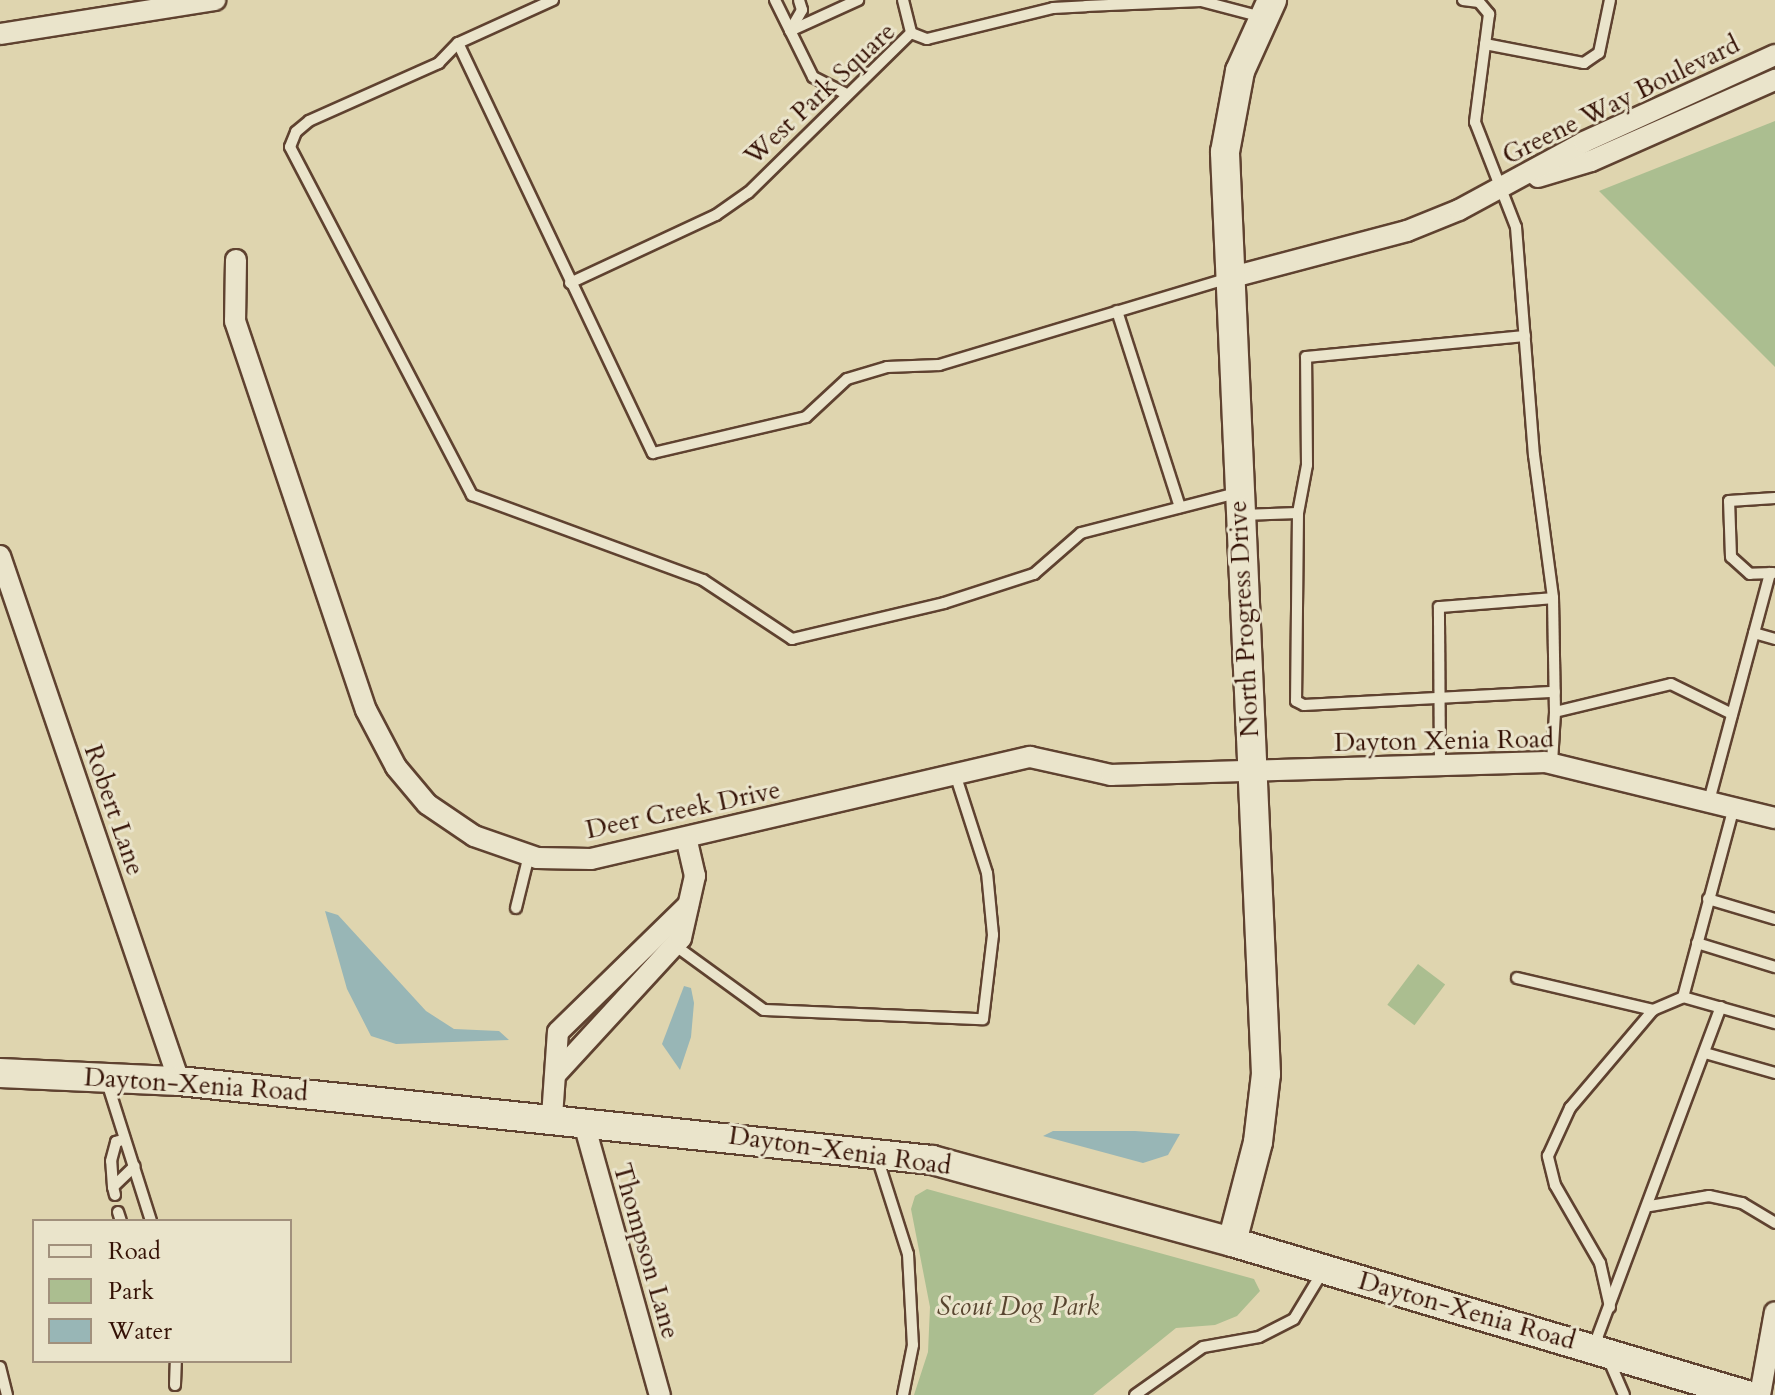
<!DOCTYPE html>
<style>
body{margin:0}
#map{position:relative;width:1775px;height:1395px;overflow:hidden;background:#dfd5af;font-family:Cardo,serif}
div>[style]{position:absolute}
.green>*{inset:0;background:#abbe90;transform-origin:0 0}
.water>*{inset:0;background:#98b6b6}
.roads{filter:drop-shadow(2px 0 #5f4230) drop-shadow(-2px 0 #5f4230) drop-shadow(0 2px #5f4230) drop-shadow(0 -2px #5f4230)}
.lane>*{height:10px;margin:-5px;padding:0 5px;transform-origin:5px;border-radius:5px;background:#eae4cb}
.street>*{height:20px;margin:-10px;padding:0 10px;transform-origin:10px;border-radius:10px;background:#eae4cb}
.secondary>*{height:28px;margin:-14px;padding:0 14px;transform-origin:14px;border-radius:14px;background:#eae4cb}
span{translate:-50% -50%;white-space:nowrap;text-align:center;line-height:1.15;-webkit-text-stroke:6px #eae4cb;paint-order:stroke}
.street-label{font-size:26px;color:#341105}
.park-label{font-size:26px;color:#58452f;font-style:italic}
.legend{position:absolute;left:32px;top:1219px;width:260px;height:144px;box-sizing:border-box;background:#eae4cb;border:2px solid #a1907c;margin:0;padding:10px 14px;list-style:none;font-size:24px;color:#341105}
.legend li{display:flex;align-items:center;gap:16px;height:40px}
.legend b{width:40px;border:2px solid #a1907c}
</style>
<div id="map">
<div class="green">
<i style="clip-path:polygon(1775px 121px,1775px 367px,1599px 191px)"></i>
<i style="left:1418px;top:964px;width:34px;height:51px;rotate:37deg"></i>
<i style="clip-path:polygon(927px 1189px,1254px 1279px,1260px 1291px,1237px 1316px,1215px 1325px,1176px 1328px,1093px 1395px,914px 1395px,928px 1352px,930px 1307px,911px 1209px,915px 1196px)"></i>
</div>
<div class="water">
<i style="clip-path:polygon(325px 911px,338px 915px,426px 1011px,454px 1029px,499px 1031px,509px 1040px,396px 1044px,371px 1036px,347px 989px)"></i>
<i style="clip-path:polygon(684px 986px,691px 988px,694px 1003px,691px 1037px,680px 1070px,662px 1044px)"></i>
<i style="clip-path:polygon(1053px 1131px,1135px 1131px,1180px 1134px,1168px 1155px,1143px 1163px,1043px 1136px)"></i>
</div>
<div class="roads">
<div class="lane">
<i style="left:553px;top:0;width:104px;rotate:155.6deg"></i>
<i style="left:458px;top:43px;width:28px;rotate:134deg"></i>
<i style="left:439px;top:63px;width:142px;rotate:156deg"></i>
<i style="left:309px;top:121px;width:17px;rotate:140deg"></i>
<i style="left:296px;top:132px;width:16px;rotate:112deg"></i>
<i style="left:290px;top:147px;width:393px;rotate:62.4deg"></i>
<i style="left:472px;top:495px;width:246px;rotate:20.2deg"></i>
<i style="left:703px;top:580px;width:107px;rotate:33.5deg"></i>
<i style="left:792px;top:639px;width:156px;rotate:-13.3deg"></i>
<i style="left:944px;top:603px;width:95px;rotate:-17.9deg"></i>
<i style="left:1034px;top:574px;width:62px;rotate:-41.1deg"></i>
<i style="left:1081px;top:533px;width:161px;rotate:-14.4deg"></i>
<i style="left:775px;top:0;width:86px;rotate:63.7deg"></i>
<i style="left:813px;top:77px;width:37px;rotate:27deg"></i>
<i style="left:903px;top:0;width:34px;rotate:76deg"></i>
<i style="left:1463px;top:0;width:16px;rotate:7deg"></i>
<i style="left:1479px;top:2px;width:16px;rotate:50deg"></i>
<i style="left:1489px;top:14px;width:109px;rotate:97.4deg"></i>
<i style="left:1475px;top:122px;width:113px;rotate:68.7deg"></i>
<i style="left:1516px;top:227px;width:229px;rotate:85.5deg"></i>
<i style="left:1534px;top:455px;width:144px;rotate:82.4deg"></i>
<i style="left:791px;top:29px;width:22px;rotate:-60deg"></i>
<i style="left:802px;top:10px;width:10px;rotate:-107deg"></i>
<i style="left:790px;top:31px;width:75px;rotate:-24.5deg"></i>
<i style="left:458px;top:43px;width:454px;rotate:64.6deg"></i>
<i style="left:653px;top:453px;width:157px;rotate:-13.2deg"></i>
<i style="left:806px;top:417px;width:56px;rotate:-42.8deg"></i>
<i style="left:847px;top:379px;width:42px;rotate:-16.7deg"></i>
<i style="left:887px;top:367px;width:52px;rotate:-2.2deg"></i>
<i style="left:939px;top:365px;width:303px;rotate:-16.7deg"></i>
<i style="left:1485px;top:44px;width:101px;rotate:10.9deg"></i>
<i style="left:1584px;top:63px;width:18px;rotate:-34deg"></i>
<i style="left:1599px;top:53px;width:54px;rotate:-78.3deg"></i>
<i style="left:570px;top:283px;width:161px;rotate:-25deg"></i>
<i style="left:716px;top:215px;width:39px;rotate:-35deg"></i>
<i style="left:748px;top:193px;width:228px;rotate:-44.5deg"></i>
<i style="left:911px;top:33px;width:17px;rotate:21deg"></i>
<i style="left:927px;top:39px;width:130px;rotate:-13.8deg"></i>
<i style="left:1053px;top:8px;width:33px;rotate:-3deg"></i>
<i style="left:1086px;top:6px;width:115px;rotate:-2.5deg"></i>
<i style="left:1201px;top:1px;width:63px;rotate:14.7deg"></i>
<i style="left:1117px;top:311px;width:206px;rotate:72.2deg"></i>
<i style="left:1298px;top:513px;width:49px;rotate:-79.4deg"></i>
<i style="left:1307px;top:465px;width:108px;rotate:-90.5deg"></i>
<i style="left:1306px;top:357px;width:220px;rotate:-5.5deg"></i>
<i style="left:1242px;top:515px;width:56px;rotate:-2deg"></i>
<i style="left:1298px;top:513px;width:188px;rotate:90.6deg"></i>
<i style="left:1296px;top:701px;width:9px;rotate:27deg"></i>
<i style="left:1304px;top:705px;width:251px;rotate:-3deg"></i>
<i style="left:1773px;top:573px;width:23px;rotate:178deg"></i>
<i style="left:1750px;top:574px;width:25px;rotate:-138deg"></i>
<i style="left:1731px;top:557px;width:56px;rotate:-92deg"></i>
<i style="left:1729px;top:501px;width:46px;rotate:-3.7deg"></i>
<i style="left:1754px;top:633px;width:22px;rotate:16deg"></i>
<i style="left:1552px;top:763px;width:51px;rotate:-86.6deg"></i>
<i style="left:1555px;top:712px;width:119px;rotate:-13.6deg"></i>
<i style="left:1671px;top:684px;width:68px;rotate:26.2deg"></i>
<i style="left:1440px;top:764px;width:157px;rotate:-90.4deg"></i>
<i style="left:1439px;top:607px;width:114px;rotate:-4.5deg"></i>
<i style="left:1553px;top:598px;width:114px;rotate:89deg"></i>
<i style="left:1709px;top:801px;width:236px;rotate:-75deg"></i>
<i style="left:1734px;top:807px;width:197px;rotate:105deg"></i>
<i style="left:1683px;top:997px;width:96px;rotate:15.8deg"></i>
<i style="left:1708px;top:899px;width:70px;rotate:16.6deg"></i>
<i style="left:516px;top:908px;width:55px;rotate:-76.2deg"></i>
<i style="left:1697px;top:943px;width:82px;rotate:17.1deg"></i>
<i style="left:673px;top:944px;width:112px;rotate:36deg"></i>
<i style="left:764px;top:1010px;width:219px;rotate:2.4deg"></i>
<i style="left:983px;top:1019px;width:85px;rotate:-83.2deg"></i>
<i style="left:993px;top:935px;width:62px;rotate:-95.5deg"></i>
<i style="left:987px;top:873px;width:104px;rotate:-107.9deg"></i>
<i style="left:1517px;top:978px;width:140px;rotate:13.2deg"></i>
<i style="left:1705px;top:1053px;width:73px;rotate:15.9deg"></i>
<i style="left:106px;top:1079px;width:149px;rotate:72.4deg"></i>
<i style="left:877px;top:1157px;width:102px;rotate:72.3deg"></i>
<i style="left:908px;top:1254px;width:91px;rotate:86.9deg"></i>
<i style="left:913px;top:1345px;width:51px;rotate:101.3deg"></i>
<i style="left:113px;top:1187px;width:26px;rotate:-94deg"></i>
<i style="left:111px;top:1161px;width:20px;rotate:-75deg"></i>
<i style="left:116px;top:1142px;width:9px;rotate:-18deg"></i>
<i style="left:115px;top:1195px;width:8px;rotate:-104deg"></i>
<i style="left:113px;top:1187px;width:30px;rotate:-44deg"></i>
<i style="left:1650px;top:1206px;width:60px;rotate:-9.6deg"></i>
<i style="left:1709px;top:1196px;width:34px;rotate:12deg"></i>
<i style="left:1742px;top:1203px;width:39px;rotate:31deg"></i>
<i style="left:118px;top:1212px;width:9px;rotate:72deg"></i>
<i style="left:1610px;top:1307px;width:45px;rotate:-102.8deg"></i>
<i style="left:1600px;top:1263px;width:90px;rotate:-120deg"></i>
<i style="left:1555px;top:1185px;width:30px;rotate:-104deg"></i>
<i style="left:1548px;top:1156px;width:53px;rotate:-65.4deg"></i>
<i style="left:1570px;top:1108px;width:128px;rotate:-49.7deg"></i>
<i style="left:1653px;top:1010px;width:33px;rotate:-23deg"></i>
<i style="left:1594px;top:1346px;width:362px;rotate:-69.5deg"></i>
<i style="left:1608px;top:1358px;width:40px;rotate:66.6deg"></i>
<i style="left:0;top:1367px;width:29px;rotate:76deg"></i>
<i style="left:175px;top:1385px;width:24px;rotate:-88deg"></i>
<i style="left:1135px;top:1395px;width:83px;rotate:-35.2deg"></i>
<i style="left:1203px;top:1347px;width:57px;rotate:-10.1deg"></i>
<i style="left:1259px;top:1337px;width:39px;rotate:-27deg"></i>
<i style="left:1294px;top:1319px;width:56px;rotate:-58.9deg"></i>
</div>
<div class="street">
<i style="left:0;top:34px;width:218px;rotate:-9deg"></i>
<i style="left:1538px;top:177px;width:55px;rotate:-16.8deg"></i>
<i style="left:1591px;top:161px;width:201px;rotate:-23.8deg"></i>
<i style="left:236px;top:260px;width:61px;rotate:90.9deg"></i>
<i style="left:235px;top:321px;width:410px;rotate:71.4deg"></i>
<i style="left:366px;top:710px;width:64px;rotate:62.2deg"></i>
<i style="left:396px;top:767px;width:48px;rotate:50deg"></i>
<i style="left:427px;top:804px;width:57px;rotate:34.2deg"></i>
<i style="left:474px;top:836px;width:67px;rotate:19.2deg"></i>
<i style="left:537px;top:858px;width:54px;rotate:1.1deg"></i>
<i style="left:591px;top:859px;width:451px;rotate:-13.1deg"></i>
<i style="left:1030px;top:757px;width:83px;rotate:12.5deg"></i>
<i style="left:1111px;top:775px;width:434px;rotate:-1.7deg"></i>
<i style="left:1545px;top:762px;width:237px;rotate:13.7deg"></i>
<i style="left:1229px;top:278px;width:184px;rotate:-14.8deg"></i>
<i style="left:1407px;top:231px;width:56px;rotate:-22deg"></i>
<i style="left:1459px;top:210px;width:142px;rotate:-28.5deg"></i>
<i style="left:1584px;top:142px;width:210px;rotate:-24.5deg"></i>
<i style="left:0;top:556px;width:555px;rotate:71.17deg"></i>
<i style="left:557px;top:1073px;width:183px;rotate:-47.4deg"></i>
<i style="left:681px;top:938px;width:64px;rotate:-77.3deg"></i>
<i style="left:695px;top:876px;width:36px;rotate:-103deg"></i>
<i style="left:552px;top:1117px;width:85px;rotate:-86deg"></i>
<i style="left:558px;top:1032px;width:182px;rotate:-44.3deg"></i>
<i style="left:583px;top:1120px;width:286px;rotate:74.4deg"></i>
<i style="left:1760px;top:1395px;width:84px;rotate:-79.8deg"></i>
</div>
<div class="secondary">
<i style="left:0;top:1073px;width:179px;rotate:2.6deg"></i>
<i style="left:179px;top:1081px;width:757px;rotate:5.99deg"></i>
<i style="left:932px;top:1160px;width:311px;rotate:15.3deg"></i>
<i style="left:1232px;top:1242px;width:537px;rotate:16.55deg"></i>
<i style="left:1232px;top:1242px;width:103px;rotate:-75.4deg"></i>
<i style="left:1258px;top:1142px;width:68px;rotate:-83.3deg"></i>
<i style="left:1266px;top:1074px;width:923px;rotate:-92.55deg"></i>
<i style="left:1225px;top:152px;width:82px;rotate:-79.5deg"></i>
<i style="left:1240px;top:71px;width:78px;rotate:-65.7deg"></i>
</div>
</div>
<div class="street-label">
<span style="left:820px;top:94px;rotate:-43deg">West Park Square</span>
<span style="left:1621px;top:100px;rotate:-26deg">Greene Way Boulevard</span>
<span style="left:1244px;top:619px;rotate:-93deg">North Progress Drive</span>
<span style="left:1444px;top:741px;rotate:-1deg">Dayton Xenia Road</span>
<span style="left:114px;top:810px;rotate:71deg">Robert Lane</span>
<span style="left:683px;top:810px;rotate:-12deg">Deer Creek Drive</span>
<span style="left:196px;top:1085px;rotate:4deg">Dayton-Xenia Road</span>
<span style="left:840px;top:1151px;rotate:8deg">Dayton-Xenia Road</span>
<span style="left:646px;top:1251px;rotate:74deg">Thompson Lane</span>
<span style="left:1467px;top:1311px;rotate:16deg">Dayton-Xenia Road</span>
</div>
<div class="park-label">
<span style="left:1018px;top:1307px">Scout Dog Park</span>
</div>
<ul class="legend">
<li><b style="height:10px;background:#eae4cb"></b>Road</li>
<li><b style="height:22px;background:#abbe90"></b>Park</li>
<li><b style="height:22px;background:#98b6b6"></b>Water</li>
</ul>
</div>
